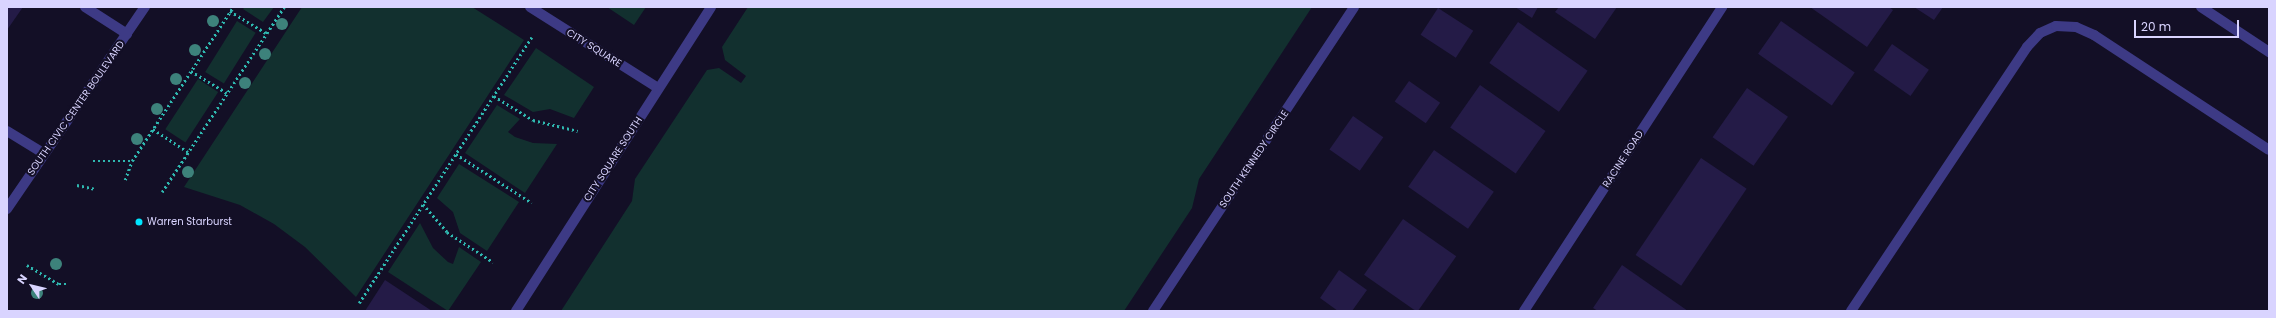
<!DOCTYPE html>
<style>
body{margin:0}
#map{position:relative;width:2276px;height:318px;overflow:hidden;background:#130f26;font-family:Poppins,sans-serif}
div>[style]{position:absolute}
.green>*{inset:0;background:#12302f;transform-origin:0 0}
.building>*{inset:0;background:#241b47;transform-origin:0 0}
.path>*{height:2.5px;margin-top:-1.25px;transform-origin:0;background:repeating-linear-gradient(90deg,#2fb8b0 0 2px,transparent 0 5px)}
.lane>*{height:10px;margin:-5px;padding:0 5px;transform-origin:5px;border-radius:5px;background:#3d3a85}
.street>*{height:10px;margin:-5px;padding:0 5px;transform-origin:5px;border-radius:5px;background:#3d3a85}
.trees>*{width:12px;height:12px;margin:-6px;border-radius:50%;background:#3d827b}
.dots>*{width:11px;height:11px;translate:-50% -50%;box-sizing:border-box;border:2px solid #130f26;border-radius:50%}
span{translate:-50% -50%;white-space:nowrap;text-align:center;line-height:1.15;-webkit-text-stroke:4px #130f26;paint-order:stroke}
.street-label{font-size:10px;color:#d9d4ff}
.poi-label{font-size:10px;color:#d9d4ff}
.left{translate:0 -50%;text-align:left}
.frame{position:absolute;inset:0;border:8px solid #d9d4ff;pointer-events:none}
.north{position:absolute;left:12px;top:266px;width:40px;height:40px;-webkit-text-stroke:3px #130f26;paint-order:stroke;rotate:305deg;font-size:11px;font-weight:700;line-height:16px;text-align:center;color:#d9d4ff}
.north::after{content:'';display:block;margin:auto;width:14px;height:18px;background:#d9d4ff;clip-path:polygon(50% 0,100% 100%,50% 72%,0 100%)}
.scale{position:absolute;left:2134px;top:20px;width:105px;height:18px;box-sizing:border-box;border:2px solid #d9d4ff;border-top:0;padding-left:5px;font-size:12px;line-height:14px;white-space:nowrap;color:#d9d4ff;-webkit-text-stroke:3px #130f26;paint-order:stroke}
</style>
<div id="map">
<div class="green">
<i style="clip-path:polygon(245px 7px,274px 7px,263px 22px,243px 9px)"></i>
<i style="clip-path:polygon(302px 7px,472px 7px,524px 40px,356px 297px,305px 247px,274px 224px,240px 205px,184px 187px)"></i>
<i style="clip-path:polygon(607px 7px,646px 7px,634px 25px)"></i>
<i style="clip-path:polygon(748px 7px,1312px 7px,1199px 179px,1192px 208px,1124px 311px,561px 311px,632px 201px,635px 179px,707px 70px,719px 68px,741px 83px,746px 76px,725px 60px,722px 47px)"></i>
<i style="left:237px;top:21px;width:22px;height:60px;rotate:32deg"></i>
<i style="clip-path:polygon(536px 48px,594px 87px,574px 118px,550px 109px,533px 112px,504px 95px)"></i>
<i style="left:198px;top:79px;width:24px;height:60px;rotate:33deg"></i>
<i style="clip-path:polygon(497px 105px,520px 119px,508px 132px,515px 137px,533px 143px,557px 144px,525px 193px,465px 153px)"></i>
<i style="clip-path:polygon(459px 164px,519px 202px,487px 251px,460px 233px,453px 212px,437px 198px)"></i>
<i style="clip-path:polygon(420px 223px,433px 248px,448px 262px,453px 264px,459px 247px,481px 262px,448px 311px,388px 272px)"></i>
</div>
<div class="building">
<i style="clip-path:polygon(7px 7px,23px 7px,7px 30px)"></i>
<i style="clip-path:polygon(1515px 7px,1538px 7px,1532px 18px)"></i>
<i style="clip-path:polygon(1559px 7px,1617px 7px,1595px 39px,1555px 12px)"></i>
<i style="clip-path:polygon(1810px 7px,1889px 7px,1893px 10px,1867px 47px)"></i>
<i style="clip-path:polygon(1914px 7px,1943px 7px,1934px 20px)"></i>
<i style="left:1438px;top:8px;width:42px;height:32px;rotate:33deg"></i>
<i style="left:1781px;top:21px;width:90px;height:40px;rotate:35deg"></i>
<i style="left:1518px;top:22px;width:85px;height:50px;rotate:35deg"></i>
<i style="left:1892px;top:44px;width:45px;height:32px;rotate:35deg"></i>
<i style="left:1409px;top:81px;width:38px;height:25px;rotate:35deg"></i>
<i style="left:1480px;top:85px;width:80px;height:52px;rotate:35deg"></i>
<i style="left:1747px;top:88px;width:50px;height:60px;rotate:35deg"></i>
<i style="left:1353px;top:116px;width:37px;height:41px;rotate:35deg"></i>
<i style="left:1434px;top:150px;width:73px;height:45px;rotate:35deg"></i>
<i style="left:1701px;top:158px;width:55px;height:117px;rotate:34deg"></i>
<i style="left:1403px;top:219px;width:65px;height:68px;rotate:35deg"></i>
<i style="clip-path:polygon(1622px 265px,1688px 311px,1598px 311px,1593px 308px)"></i>
<i style="clip-path:polygon(1339px 270px,1367px 290px,1352px 311px,1338px 311px,1320px 298px)"></i>
<i style="clip-path:polygon(385px 280px,432px 311px,365px 311px)"></i>
</div>
<div class="path">
<i style="left:230px;top:11px;width:42px;rotate:31.4deg"></i>
<i style="left:191px;top:71px;width:42px;rotate:31.4deg"></i>
<i style="left:494px;top:96px;width:46px;rotate:31.6deg"></i>
<i style="left:533px;top:120px;width:46px;rotate:13.7deg"></i>
<i style="left:153px;top:129px;width:42px;rotate:33.3deg"></i>
<i style="left:456px;top:154px;width:90px;rotate:32.8deg"></i>
<i style="left:93px;top:161px;width:39px"></i>
<i style="left:132px;top:161px;width:184px;rotate:-56.7deg"></i>
<i style="left:125px;top:180px;width:20px;rotate:-70deg"></i>
<i style="left:77px;top:185px;width:19px;rotate:12deg"></i>
<i style="left:162px;top:192px;width:222px;rotate:-56.6deg"></i>
<i style="left:423px;top:204px;width:37px;rotate:49deg"></i>
<i style="left:447px;top:232px;width:55px;rotate:33.1deg"></i>
<i style="left:27px;top:265px;width:37px;rotate:31deg"></i>
<i style="left:59px;top:284px;width:8px"></i>
<i style="left:359px;top:303px;width:317px;rotate:-57deg"></i>
</div>
<div class="lane">
<i style="left:85px;top:7px;width:50px;rotate:32.7deg"></i>
<i style="left:7px;top:131px;width:42px;rotate:31.4deg"></i>
<i style="left:1851px;top:311px;width:317px;rotate:-56.3deg"></i>
<i style="left:2027px;top:47px;width:19px;rotate:-47deg"></i>
<i style="left:2040px;top:33px;width:17px;rotate:-24deg"></i>
<i style="left:2056px;top:26px;width:20px;rotate:3deg"></i>
<i style="left:2076px;top:27px;width:20px;rotate:24deg"></i>
<i style="left:2094px;top:35px;width:209px;rotate:33.3deg"></i>
</div>
<div class="street">
<i style="left:530px;top:7px;width:151px;rotate:32.3deg"></i>
<i style="left:2201px;top:7px;width:82px;rotate:33.5deg"></i>
<i style="left:7px;top:209px;width:245px;rotate:-55.7deg"></i>
<i style="left:516px;top:311px;width:361px;rotate:-57.3deg"></i>
<i style="left:1153px;top:311px;width:364px;rotate:-56.5deg"></i>
<i style="left:1524px;top:311px;width:363px;rotate:-56.9deg"></i>
</div>
<div class="trees">
<i style="left:213px;top:21px"></i>
<i style="left:282px;top:24px"></i>
<i style="left:195px;top:50px"></i>
<i style="left:265px;top:54px"></i>
<i style="left:176px;top:79px"></i>
<i style="left:245px;top:83px"></i>
<i style="left:157px;top:109px"></i>
<i style="left:137px;top:139px"></i>
<i style="left:188px;top:172px"></i>
<i style="left:56px;top:264px"></i>
<i style="left:37px;top:293px"></i>
</div>
<div class="dots">
<i style="left:139px;top:222px;background:#00e5ff"></i>
</div>
<div class="street-label">
<span style="left:594px;top:48px;rotate:32deg">CITY SQUARE</span>
<span style="left:76px;top:108px;rotate:-55deg">SOUTH CIVIC CENTER BOULEVARD</span>
<span style="left:613px;top:159px;rotate:-57deg">CITY SQUARE SOUTH</span>
<span style="left:1254px;top:159px;rotate:-56deg">SOUTH KENNEDY CIRCLE</span>
<span style="left:1623px;top:159px;rotate:-57deg">RACINE ROAD</span>
</div>
<div class="poi-label">
<span class="left" style="left:147px;top:222px">Warren Starburst</span>
</div>
<div class="frame"></div>
<div class="north">N</div>
<div class="scale">20 m</div>
</div>
